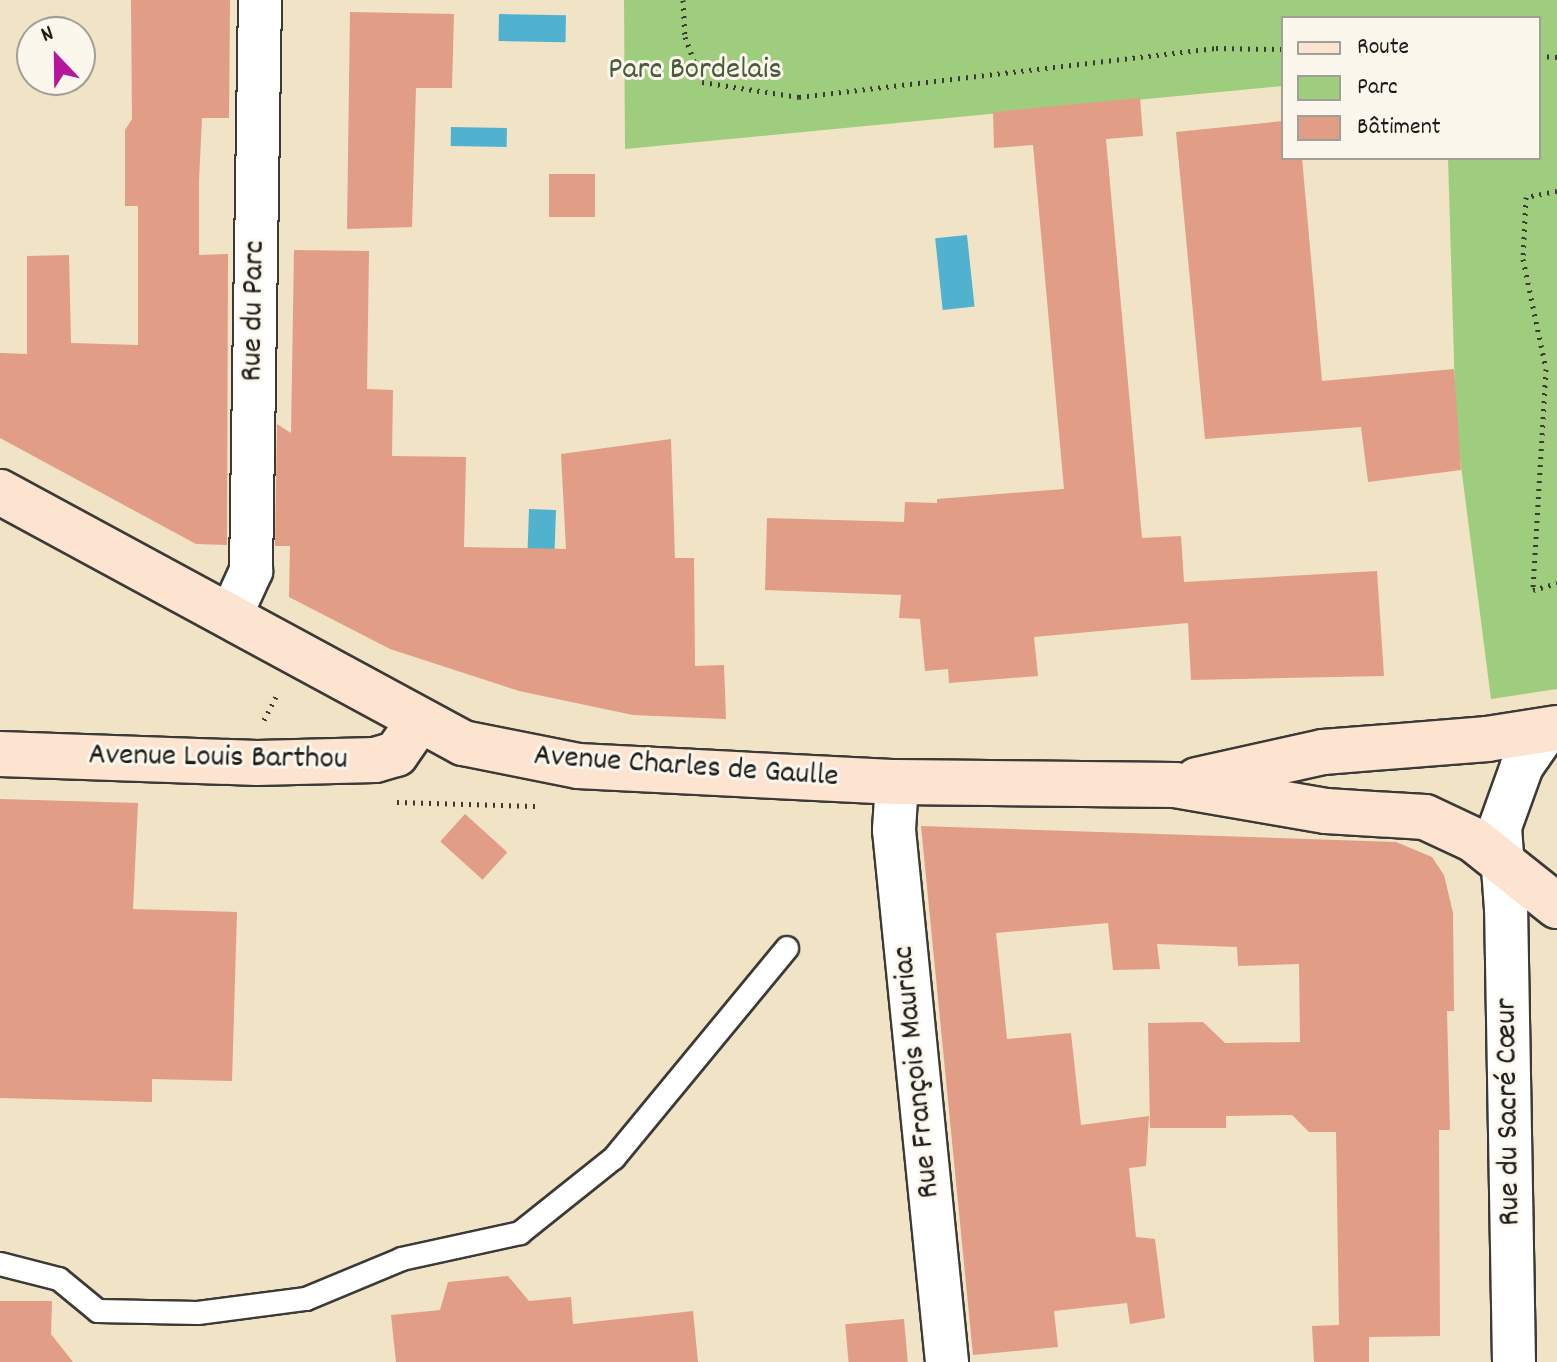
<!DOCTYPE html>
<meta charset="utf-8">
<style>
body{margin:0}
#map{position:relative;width:1557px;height:1362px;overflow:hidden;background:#f0e3c6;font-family:Dekko,sans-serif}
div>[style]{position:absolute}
.green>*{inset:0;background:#9ece7d}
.water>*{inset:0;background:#50b2cf;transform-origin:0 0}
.building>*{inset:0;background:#e19d85;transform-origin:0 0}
.path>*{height:5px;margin-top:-2.5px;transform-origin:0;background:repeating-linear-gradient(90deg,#3c3a36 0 2px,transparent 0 8px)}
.roads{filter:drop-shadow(2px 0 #3c3a36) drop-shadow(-2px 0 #3c3a36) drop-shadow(0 2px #3c3a36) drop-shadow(0 -2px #3c3a36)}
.lane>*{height:22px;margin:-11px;padding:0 11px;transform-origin:11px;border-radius:11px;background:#fff}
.street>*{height:42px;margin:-21px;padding:0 21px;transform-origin:21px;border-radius:21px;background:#fff}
.secondary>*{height:44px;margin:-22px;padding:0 22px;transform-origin:22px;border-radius:22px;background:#fde4d1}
span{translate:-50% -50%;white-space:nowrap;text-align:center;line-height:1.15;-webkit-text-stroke:6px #fbf7ec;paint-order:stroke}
.park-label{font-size:32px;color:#4a5a3e}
.street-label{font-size:32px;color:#1c1c1c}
.legend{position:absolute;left:1281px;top:16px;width:260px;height:144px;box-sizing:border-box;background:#fbf7ec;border:2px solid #a29f99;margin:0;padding:10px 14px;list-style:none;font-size:24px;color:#1c1c1c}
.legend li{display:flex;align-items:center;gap:16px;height:40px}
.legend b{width:40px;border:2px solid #a29f99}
.north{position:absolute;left:16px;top:16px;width:80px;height:80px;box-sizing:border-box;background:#fbf7ec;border:2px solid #a29f99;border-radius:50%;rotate:338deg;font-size:22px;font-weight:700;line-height:32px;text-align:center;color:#1c1c1c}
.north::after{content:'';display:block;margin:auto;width:28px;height:36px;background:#b5179e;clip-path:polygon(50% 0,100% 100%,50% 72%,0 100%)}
</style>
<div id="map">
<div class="green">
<i style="clip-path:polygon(624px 0,1557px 0,1557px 689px,1491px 699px,1456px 427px,1448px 158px,1539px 158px,1539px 18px,1283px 18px,1283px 86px,625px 149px)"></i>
</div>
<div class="water">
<i style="left:499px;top:14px;width:67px;height:27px;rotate:1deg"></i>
<i style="left:451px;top:127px;width:56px;height:19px;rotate:1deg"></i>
<i style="left:967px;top:235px;width:72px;height:32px;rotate:84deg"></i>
<i style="left:529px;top:509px;width:27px;height:53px;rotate:2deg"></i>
</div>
<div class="building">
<i style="clip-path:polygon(131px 0,230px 0,229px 118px,202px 118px,199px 181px,199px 255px,228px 254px,227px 545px,196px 544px,0 438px,0 353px,27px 354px,27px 256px,69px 255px,71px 343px,138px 345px,138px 206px,125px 206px,125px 130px,132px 119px)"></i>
<i style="clip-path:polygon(350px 12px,454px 14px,452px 88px,416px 88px,412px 227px,347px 229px)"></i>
<i style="clip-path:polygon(1140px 98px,1143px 136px,1106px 139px,1142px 538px,1181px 536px,1184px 582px,1377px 571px,1384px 676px,1191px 680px,1188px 623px,1034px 637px,1038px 676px,949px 683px,948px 669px,925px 671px,920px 619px,899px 618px,901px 595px,765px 590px,767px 518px,904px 522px,905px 502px,937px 503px,937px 499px,1064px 489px,1033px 145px,994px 148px,993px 112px)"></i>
<i style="clip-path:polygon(1283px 121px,1283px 158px,1302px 158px,1322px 381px,1454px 369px,1461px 470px,1368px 482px,1361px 427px,1205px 439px,1176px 132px)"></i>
<i style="left:549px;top:174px;width:46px;height:43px"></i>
<i style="clip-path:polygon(294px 250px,369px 251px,367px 389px,393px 390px,392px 456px,466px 457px,464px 547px,566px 549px,561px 454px,671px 439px,675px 558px,694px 558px,695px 666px,724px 665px,726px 719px,633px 715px,519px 691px,390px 649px,289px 597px,290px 546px,275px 546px,277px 424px,291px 433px)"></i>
<i style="clip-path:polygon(0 799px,138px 803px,133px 909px,237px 912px,232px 1081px,152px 1079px,152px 1102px,0 1098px)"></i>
<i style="left:465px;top:814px;width:57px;height:37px;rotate:42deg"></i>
<i style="clip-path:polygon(921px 826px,1396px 842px,1432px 857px,1444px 875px,1453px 913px,1454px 1011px,1447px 1011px,1450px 1130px,1439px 1130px,1440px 1336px,1369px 1337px,1369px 1362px,1314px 1362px,1312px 1326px,1339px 1325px,1336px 1132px,1309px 1132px,1292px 1115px,1226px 1116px,1226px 1128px,1150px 1128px,1148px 1023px,1203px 1022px,1225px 1043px,1300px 1042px,1299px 964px,1238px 966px,1237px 947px,1157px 944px,1160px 969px,1113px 970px,1108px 923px,996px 933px,1007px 1039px,1071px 1033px,1081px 1125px,1149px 1116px,1146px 1166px,1129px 1168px,1136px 1237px,1155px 1239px,1165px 1318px,1130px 1324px,1127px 1303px,1054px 1311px,1058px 1347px,973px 1355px)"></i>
<i style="clip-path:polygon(508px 1276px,529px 1301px,571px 1297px,573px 1324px,693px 1311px,698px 1362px,396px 1362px,391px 1315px,440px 1310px,448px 1282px)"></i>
<i style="clip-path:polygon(0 1301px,52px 1301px,51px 1334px,73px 1362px,0 1362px)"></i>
<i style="left:904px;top:1319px;width:43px;height:59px;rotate:85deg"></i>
</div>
<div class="path">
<i style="left:683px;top:0;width:37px;rotate:87deg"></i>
<i style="left:685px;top:37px;width:48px;rotate:69.3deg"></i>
<i style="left:702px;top:82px;width:98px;rotate:8.8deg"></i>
<i style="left:799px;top:97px;width:420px;rotate:-6.7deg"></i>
<i style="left:1216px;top:48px;width:67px;rotate:0.9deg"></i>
<i style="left:1539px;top:56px;width:18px;rotate:3deg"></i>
<i style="left:1557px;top:191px;width:32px;rotate:169deg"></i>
<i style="left:1526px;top:197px;width:62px;rotate:92.8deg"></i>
<i style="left:1523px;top:259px;width:112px;rotate:78.2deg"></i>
<i style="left:1546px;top:369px;width:221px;rotate:93.4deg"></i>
<i style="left:1533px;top:590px;width:25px;rotate:-16deg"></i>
<i style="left:264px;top:720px;width:30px;rotate:-63deg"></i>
<i style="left:397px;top:802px;width:138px;rotate:1.7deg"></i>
</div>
<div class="roads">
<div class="lane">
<i style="left:0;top:1264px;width:61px;rotate:14.3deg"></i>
<i style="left:59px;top:1279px;width:50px;rotate:39.4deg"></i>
<i style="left:98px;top:1311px;width:100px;rotate:1.1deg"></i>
<i style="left:198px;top:1313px;width:109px;rotate:-7.4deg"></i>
<i style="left:306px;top:1299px;width:104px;rotate:-22.6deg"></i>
<i style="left:402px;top:1259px;width:121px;rotate:-12.4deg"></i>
<i style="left:520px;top:1233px;width:120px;rotate:-38.6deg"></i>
<i style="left:614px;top:1158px;width:272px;rotate:-50.5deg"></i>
</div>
<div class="street">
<i style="left:230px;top:617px;width:51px;rotate:-65.5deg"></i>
<i style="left:251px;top:571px;width:571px;rotate:-89.1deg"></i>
<i style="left:897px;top:782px;width:48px;rotate:93.6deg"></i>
<i style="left:894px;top:830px;width:535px;rotate:84.31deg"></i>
<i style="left:1514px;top:1362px;width:453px;rotate:-91deg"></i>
<i style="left:1506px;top:909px;width:82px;rotate:-94.2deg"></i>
<i style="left:1500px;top:827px;width:65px;rotate:-70.2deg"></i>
<i style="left:1522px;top:766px;width:44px;rotate:-55.2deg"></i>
</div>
<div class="secondary">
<i style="left:0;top:492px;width:527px;rotate:28.46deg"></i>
<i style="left:463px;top:743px;width:117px;rotate:11.3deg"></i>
<i style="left:578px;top:766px;width:319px;rotate:2.9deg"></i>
<i style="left:897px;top:782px;width:278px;rotate:0.6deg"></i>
<i style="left:1175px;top:785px;width:153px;rotate:9.8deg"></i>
<i style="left:1326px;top:811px;width:99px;rotate:3.5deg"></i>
<i style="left:1425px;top:817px;width:54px;rotate:25.1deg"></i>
<i style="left:1474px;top:840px;width:106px;rotate:38.5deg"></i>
<i style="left:0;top:754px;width:257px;rotate:2deg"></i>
<i style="left:257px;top:763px;width:118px;rotate:-1.5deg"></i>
<i style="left:375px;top:760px;width:22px;rotate:-16deg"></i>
<i style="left:396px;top:754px;width:40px;rotate:-55.1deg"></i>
<i style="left:1197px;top:780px;width:129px;rotate:-12.5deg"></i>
<i style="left:1323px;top:752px;width:165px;rotate:-4.5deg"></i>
<i style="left:1487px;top:739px;width:71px;rotate:-8.9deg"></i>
</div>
</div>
<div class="park-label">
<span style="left:695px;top:71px">Parc Bordelais</span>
</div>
<div class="street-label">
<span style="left:255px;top:311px;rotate:-89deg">Rue du Parc</span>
<span style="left:218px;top:759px;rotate:1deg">Avenue Louis Barthou</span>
<span style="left:686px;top:768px;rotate:4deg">Avenue Charles de Gaulle</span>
<span style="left:918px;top:1072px;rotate:-96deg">Rue François Mauriac</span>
<span style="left:1510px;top:1112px;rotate:-91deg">Rue du Sacré Cœur</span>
</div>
<ul class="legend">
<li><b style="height:10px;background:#fde4d1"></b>Route</li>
<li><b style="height:22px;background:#9ece7d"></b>Parc</li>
<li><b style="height:22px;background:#e19d85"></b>Bâtiment</li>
</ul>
<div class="north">N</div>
</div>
